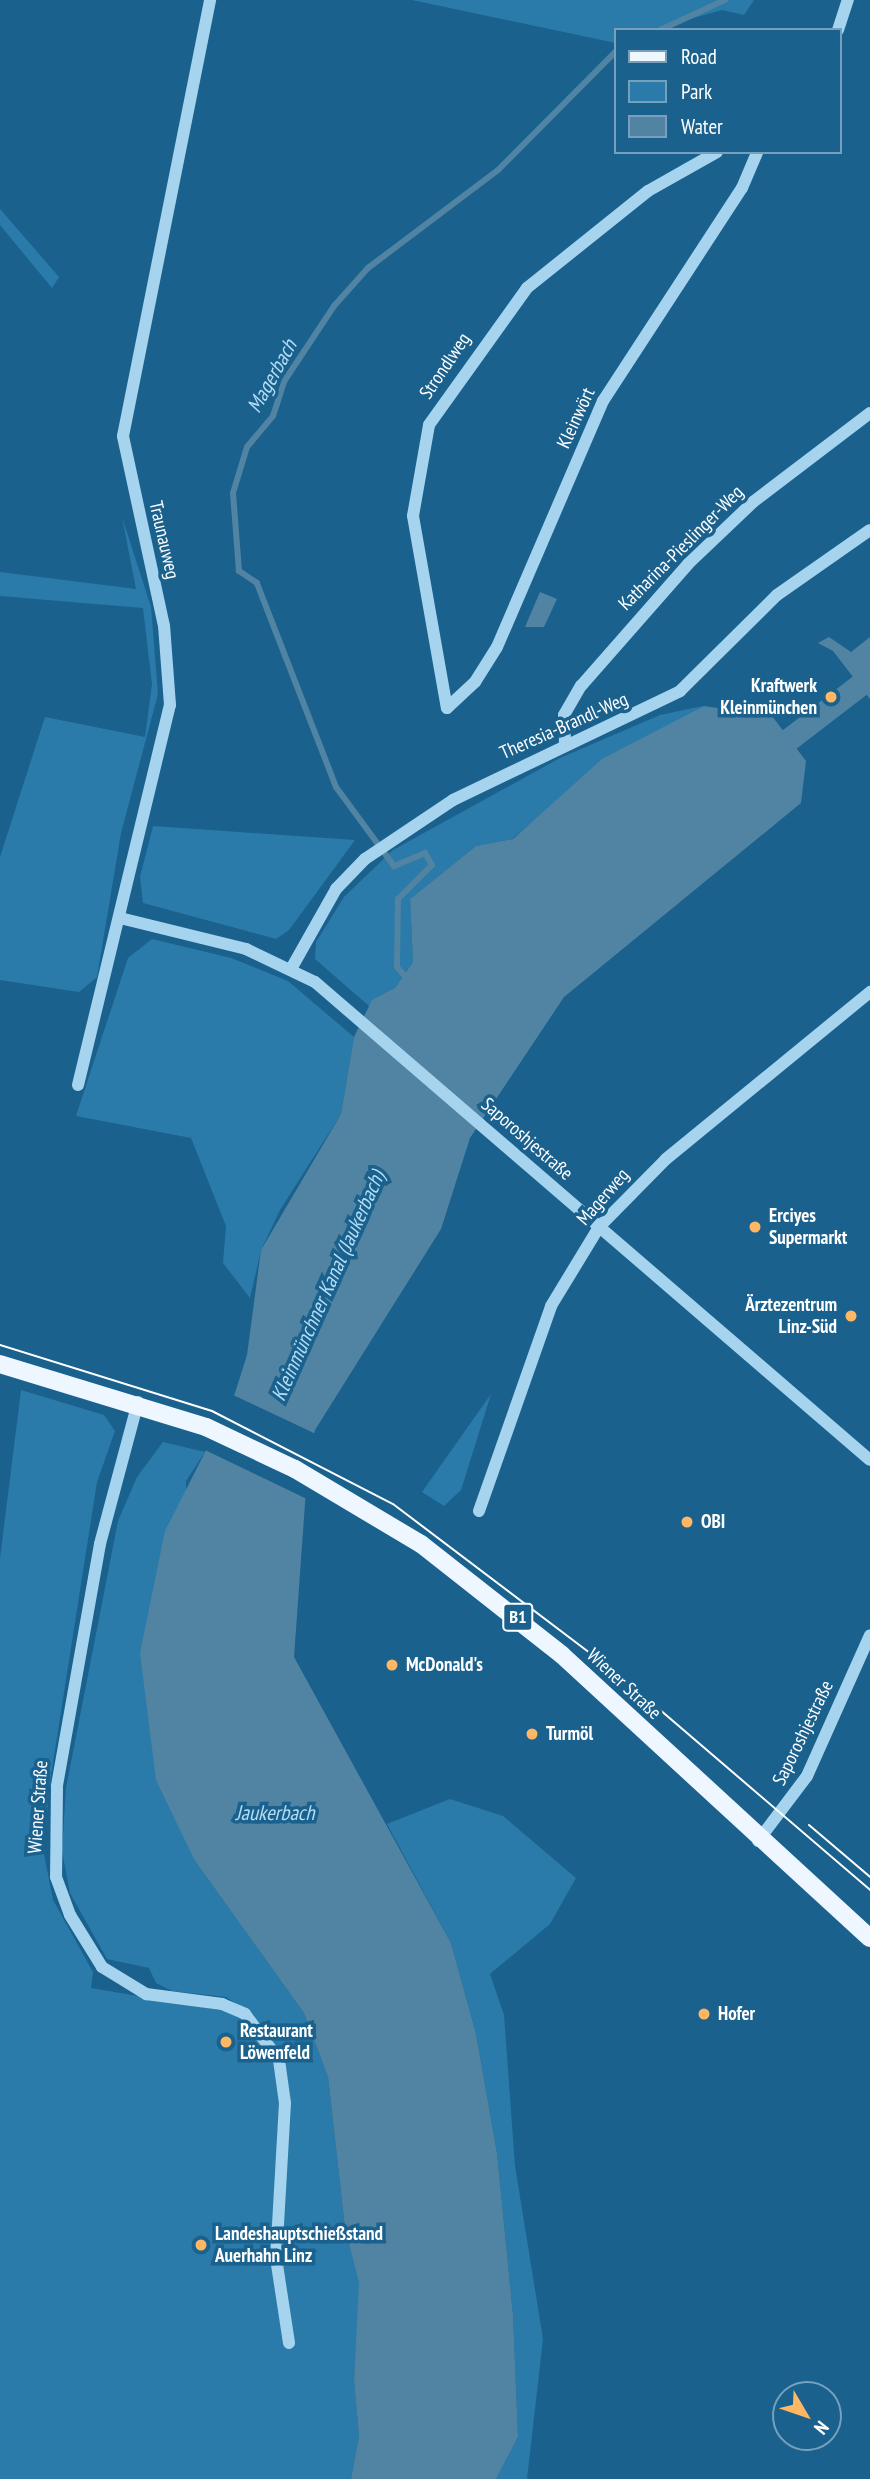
<!DOCTYPE html>
<meta charset="utf-8">
<style>
body{margin:0}
#map{position:relative;width:870px;height:2479px;overflow:hidden;background:#1a618e;font-family:"PT Sans Narrow",sans-serif}
div>[style]{position:absolute}
.green>*{inset:0;background:#2a7baa}
.water>*{inset:0;background:#5184a2}
.pier>*{inset:0;background:#1a618e}
.stream>*{height:6px;margin:-3px;padding:0 3px;transform-origin:3px;border-radius:3px;background:#5184a2}
.canal>*{height:23px;margin:-11.5px;padding:0 11.5px;transform-origin:11.5px;border-radius:11.5px;background:#5184a2}
.minor>*{height:12px;margin:-6px;padding:0 6px;transform-origin:6px;border-radius:6px;background:#a6d4ee}
.major>*{height:18px;margin:-9px;padding:0 9px;transform-origin:9px;border-radius:9px;background:#eef7ff}
.tram>*{height:2px;margin:-1px;padding:0 1px;transform-origin:1px;border-radius:1px;background:#fff}
.dots>*{width:19px;height:19px;translate:-50% -50%;box-sizing:border-box;border:4px solid #1a618e;border-radius:50%}
span{translate:-50% -50%;white-space:nowrap;text-align:center;line-height:1.15;-webkit-text-stroke:7px #1a618e;paint-order:stroke}
.shield-label span{padding:2px 5px;background:#1a618e;border:2px solid;border-radius:5px;-webkit-text-stroke-width:0}
.shield-label{font-size:18px;color:#fff;font-weight:700}
.street-label{font-size:19px;color:#fff}
.poi-label{font-size:19px;color:#fff;font-weight:700}
.right{translate:-100% -50%;text-align:right}
.left{translate:0 -50%;text-align:left}
.water-label{font-size:21px;color:#b2ddf5;font-style:italic}
.legend{position:absolute;left:614px;top:28px;width:228px;height:126px;box-sizing:border-box;background:#1a618e;border:2px solid #76a0bb;margin:0;padding:9px 12px;list-style:none;font-size:21px;color:#fff}
.legend li{display:flex;align-items:center;gap:14px;height:35px}
.legend b{width:35px;border:2px solid #76a0bb}
.north{position:absolute;left:772px;top:2381px;width:70px;height:70px;box-sizing:border-box;background:#1a618e;border:2px solid #76a0bb;border-radius:50%;rotate:129deg;font-size:19px;font-weight:700;line-height:28px;text-align:center;color:#fff}
.north::after{content:'';display:block;margin:auto;width:24px;height:32px;background:#ffb764;clip-path:polygon(50% 0,100% 100%,50% 72%,0 100%)}
</style>
<div id="map">
<div class="green">
<i style="clip-path:polygon(412px 0,754px 0,744px 15px,722px 10px,650px 30px,616px 30px,616px 43px)"></i>
<i style="clip-path:polygon(0 209px,59px 277px,52px 288px,0 225px)"></i>
<i style="clip-path:polygon(122px 517px,151px 607px,158px 694px,121px 833px,97px 977px,79px 992px,0 980px,0 857px,45px 717px,145px 737px,152px 684px,143px 608px,0 596px,0 572px,136px 589px)"></i>
<i style="clip-path:polygon(703px 706px,575px 786px,512px 839px,476px 846px,410px 899px,413px 962px,395px 988px,369px 1006px,315px 959px,316px 942px,344px 897px,393px 850px,560px 758px,660px 715px)"></i>
<i style="clip-path:polygon(153px 826px,355px 840px,289px 930px,276px 939px,143px 903px,140px 877px)"></i>
<i style="clip-path:polygon(152px 939px,231px 958px,288px 981px,354px 1037px,341px 1114px,280px 1210px,261px 1250px,250px 1298px,223px 1263px,226px 1226px,191px 1138px,76px 1116px,128px 958px)"></i>
<i style="clip-path:polygon(21px 1390px,104px 1415px,115px 1431px,97px 1482px,49px 1788px,44px 1854px,53px 1900px,93px 1972px,91px 1988px,255px 2016px,226px 1997px,172px 1991px,156px 1983px,149px 1968px,107px 1959px,70px 1893px,62px 1851px,66px 1788px,118px 1521px,137px 1477px,163px 1442px,205px 1452px,186px 1481px,195px 1861px,304px 2013px,328px 2077px,345px 2228px,360px 2282px,354px 2381px,359px 2436px,351px 2479px,0 2479px,0 1558px)"></i>
<i style="clip-path:polygon(491px 1394px,461px 1490px,444px 1506px,422px 1492px)"></i>
<i style="clip-path:polygon(450px 1799px,503px 1816px,576px 1878px,550px 1924px,490px 1974px,504px 2015px,515px 2166px,543px 2339px,527px 2479px,496px 2479px,518px 2437px,513px 2315px,497px 2153px,476px 2034px,451px 1943px,387px 1824px)"></i>
</div>
<div class="water">
<i style="clip-path:polygon(540px 592px,557px 599px,544px 627px,525px 627px)"></i>
<i style="clip-path:polygon(829px 637px,851px 652px,870px 637px,870px 699px,833px 651px,818px 643px)"></i>
<i style="clip-path:polygon(704px 706px,772px 716px,806px 761px,801px 803px,564px 997px,470px 1138px,441px 1229px,315px 1430px,308px 1462px,294px 1657px,451px 1943px,476px 2034px,497px 2153px,513px 2315px,518px 2437px,496px 2479px,351px 2479px,359px 2436px,354px 2381px,359px 2282px,345px 2228px,328px 2077px,304px 2013px,195px 1861px,156px 1780px,140px 1653px,165px 1531px,235px 1393px,247px 1355px,261px 1250px,341px 1114px,354px 1037px,372px 1000px,395px 988px,413px 962px,410px 899px,476px 846px,513px 839px,602px 759px)"></i>
</div>
<div class="pier">
<i style="clip-path:polygon(231px 1394px,318px 1435px,309px 1500px,203px 1449px)"></i>
</div>
<div class="stream">
<i style="left:660px;top:30px;width:72px;rotate:-24.8deg"></i>
<i style="left:408px;top:980px;width:17px;rotate:-130deg"></i>
<i style="left:397px;top:967px;width:68px;rotate:-89.2deg"></i>
<i style="left:398px;top:899px;width:48px;rotate:-45deg"></i>
<i style="left:432px;top:865px;width:14px;rotate:-120deg"></i>
<i style="left:425px;top:853px;width:34px;rotate:157deg"></i>
<i style="left:394px;top:866px;width:98px;rotate:-126.3deg"></i>
<i style="left:336px;top:787px;width:219px;rotate:-111.2deg"></i>
<i style="left:257px;top:583px;width:22px;rotate:-146deg"></i>
<i style="left:239px;top:571px;width:78px;rotate:-94.4deg"></i>
<i style="left:233px;top:493px;width:48px;rotate:-73.1deg"></i>
<i style="left:247px;top:447px;width:40px;rotate:-50deg"></i>
<i style="left:273px;top:416px;width:38px;rotate:-72deg"></i>
<i style="left:285px;top:380px;width:89px;rotate:-56.5deg"></i>
<i style="left:334px;top:306px;width:51px;rotate:-48.2deg"></i>
<i style="left:368px;top:268px;width:163px;rotate:-37deg"></i>
<i style="left:498px;top:170px;width:168px;rotate:-45.2deg"></i>
</div>
<div class="canal">
<i style="left:767px;top:756px;width:130px;rotate:-37.5deg"></i>
</div>
<div class="minor">
<i style="left:838px;top:30px;width:32px;rotate:-72deg"></i>
<i style="left:717px;top:152px;width:79px;rotate:150.5deg"></i>
<i style="left:648px;top:191px;width:155px;rotate:141.3deg"></i>
<i style="left:527px;top:288px;width:168px;rotate:125.6deg"></i>
<i style="left:429px;top:425px;width:92px;rotate:100deg"></i>
<i style="left:413px;top:516px;width:195px;rotate:80deg"></i>
<i style="left:447px;top:708px;width:38px;rotate:-43deg"></i>
<i style="left:475px;top:682px;width:41px;rotate:-57.8deg"></i>
<i style="left:497px;top:647px;width:268px;rotate:-66.7deg"></i>
<i style="left:603px;top:401px;width:254px;rotate:-56.9deg"></i>
<i style="left:742px;top:188px;width:39px;rotate:-67deg"></i>
<i style="left:565px;top:743px;width:28px;rotate:-92deg"></i>
<i style="left:564px;top:715px;width:34px;rotate:-60deg"></i>
<i style="left:581px;top:686px;width:162px;rotate:-48.7deg"></i>
<i style="left:688px;top:564px;width:90px;rotate:-43.6deg"></i>
<i style="left:753px;top:502px;width:147px;rotate:-37.3deg"></i>
<i style="left:120px;top:918px;width:130px;rotate:13.8deg"></i>
<i style="left:246px;top:949px;width:76px;rotate:25.6deg"></i>
<i style="left:315px;top:982px;width:732px;rotate:40.74deg"></i>
<i style="left:291px;top:969px;width:92px;rotate:-60.6deg"></i>
<i style="left:336px;top:889px;width:42px;rotate:-46deg"></i>
<i style="left:365px;top:859px;width:106px;rotate:-33.8deg"></i>
<i style="left:453px;top:800px;width:252px;rotate:-25.6deg"></i>
<i style="left:680px;top:691px;width:136px;rotate:-44.7deg"></i>
<i style="left:777px;top:595px;width:113px;rotate:-35deg"></i>
<i style="left:78px;top:1085px;width:391px;rotate:-76.4deg"></i>
<i style="left:170px;top:705px;width:79px;rotate:-94.3deg"></i>
<i style="left:164px;top:626px;width:194px;rotate:-102.2deg"></i>
<i style="left:123px;top:436px;width:445px;rotate:-78.7deg"></i>
<i style="left:138px;top:1402px;width:147px;rotate:105deg"></i>
<i style="left:100px;top:1544px;width:246px;rotate:100.1deg"></i>
<i style="left:57px;top:1786px;width:91px;rotate:90.6deg"></i>
<i style="left:56px;top:1877px;width:40px;rotate:69.8deg"></i>
<i style="left:70px;top:1915px;width:61px;rotate:58.4deg"></i>
<i style="left:102px;top:1967px;width:52px;rotate:31.5deg"></i>
<i style="left:146px;top:1994px;width:77px;rotate:7.5deg"></i>
<i style="left:222px;top:2004px;width:25px;rotate:23deg"></i>
<i style="left:245px;top:2014px;width:57px;rotate:53.5deg"></i>
<i style="left:279px;top:2060px;width:43px;rotate:82.1deg"></i>
<i style="left:285px;top:2103px;width:155px;rotate:93.3deg"></i>
<i style="left:276px;top:2258px;width:86px;rotate:81.3deg"></i>
<i style="left:479px;top:1511px;width:217px;rotate:-70.6deg"></i>
<i style="left:551px;top:1306px;width:92px;rotate:-58.7deg"></i>
<i style="left:599px;top:1227px;width:95px;rotate:-45.4deg"></i>
<i style="left:666px;top:1159px;width:264px;rotate:-39.3deg"></i>
<i style="left:758px;top:1841px;width:81px;rotate:-53deg"></i>
<i style="left:807px;top:1776px;width:154px;rotate:-65.9deg"></i>
</div>
<div class="major">
<i style="left:0;top:1364px;width:215px;rotate:17deg"></i>
<i style="left:206px;top:1427px;width:98px;rotate:25.3deg"></i>
<i style="left:295px;top:1469px;width:147px;rotate:30.8deg"></i>
<i style="left:421px;top:1544px;width:179px;rotate:38.2deg"></i>
<i style="left:562px;top:1655px;width:418px;rotate:42.6deg"></i>
</div>
<div class="tram">
<i style="left:0;top:1345px;width:222px;rotate:17.3deg"></i>
<i style="left:212px;top:1411px;width:203px;rotate:27.2deg"></i>
<i style="left:393px;top:1504px;width:290px;rotate:37.1deg"></i>
<i style="left:624px;top:1679px;width:324px;rotate:40.6deg"></i>
<i style="left:809px;top:1825px;width:80px;rotate:40.4deg"></i>
</div>
<div class="dots">
<i style="left:831px;top:697px;background:#ffb764"></i>
<i style="left:755px;top:1227px;background:#ffb764"></i>
<i style="left:851px;top:1316px;background:#ffb764"></i>
<i style="left:687px;top:1522px;background:#ffb764"></i>
<i style="left:392px;top:1665px;background:#ffb764"></i>
<i style="left:532px;top:1734px;background:#ffb764"></i>
<i style="left:704px;top:2014px;background:#ffb764"></i>
<i style="left:226px;top:2042px;background:#ffb764"></i>
<i style="left:201px;top:2245px;background:#ffb764"></i>
</div>
<div class="shield-label">
<span style="left:518px;top:1617px">B1</span>
</div>
<div class="street-label">
<span style="left:445px;top:366px;rotate:-56deg">Strondlweg</span>
<span style="left:576px;top:418px;rotate:-65deg">Kleinwört</span>
<span style="left:164px;top:540px;rotate:77deg">Traunauweg</span>
<span style="left:681px;top:548px;rotate:-45deg">Katharina-Pieslinger-Weg</span>
<span style="left:564px;top:726px;rotate:-24deg">Theresia-Brandl-Weg</span>
<span style="left:527px;top:1139px;rotate:41deg">Saporoshjestraße</span>
<span style="left:603px;top:1197px;rotate:-49deg">Magerweg</span>
<span style="left:624px;top:1684px;rotate:43deg">Wiener Straße</span>
<span style="left:803px;top:1733px;rotate:-64deg">Saporoshjestraße</span>
<span style="left:38px;top:1807px;rotate:-86deg">Wiener Straße</span>
</div>
<div class="poi-label">
<span class="right" style="left:817px;top:697px">Kraftwerk<br>Kleinmünchen</span>
<span class="left" style="left:769px;top:1227px">Erciyes<br>Supermarkt</span>
<span class="right" style="left:837px;top:1316px">Ärztezentrum<br>Linz-Süd</span>
<span class="left" style="left:701px;top:1522px">OBI</span>
<span class="left" style="left:406px;top:1665px">McDonald's</span>
<span class="left" style="left:546px;top:1734px">Turmöl</span>
<span class="left" style="left:718px;top:2014px">Hofer</span>
<span class="left" style="left:240px;top:2042px">Restaurant<br>Löwenfeld</span>
<span class="left" style="left:215px;top:2245px">Landeshauptschießstand<br>Auerhahn Linz</span>
</div>
<div class="water-label">
<span style="left:272px;top:376px;rotate:-61deg">Magerbach</span>
<span style="left:328px;top:1286px;rotate:-66deg">Kleinmünchner Kanal (Jaukerbach)</span>
<span style="left:275px;top:1813px">Jaukerbach</span>
</div>
<ul class="legend">
<li><b style="height:9px;background:#eef7ff"></b>Road</li>
<li><b style="height:19px;background:#2a7baa"></b>Park</li>
<li><b style="height:19px;background:#5184a2"></b>Water</li>
</ul>
<div class="north">N</div>
</div>
